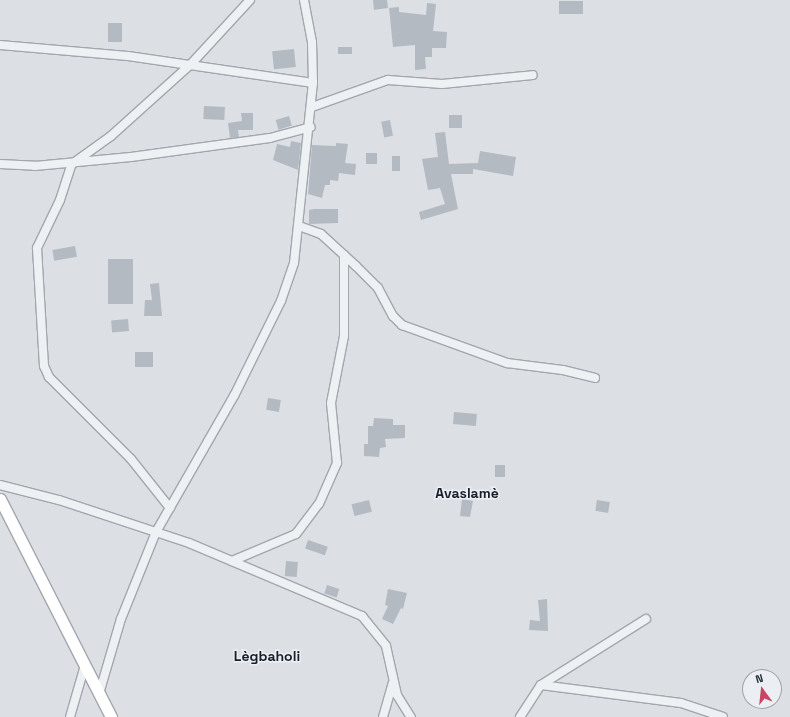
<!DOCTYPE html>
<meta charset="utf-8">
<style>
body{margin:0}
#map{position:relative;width:790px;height:717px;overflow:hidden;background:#dce0e5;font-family:"Space Grotesk",sans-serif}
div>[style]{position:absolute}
.building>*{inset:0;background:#b3bac2;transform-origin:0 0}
.roads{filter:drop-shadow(1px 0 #a2a7ae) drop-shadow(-1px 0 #a2a7ae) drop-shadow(0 1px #a2a7ae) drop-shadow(0 -1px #a2a7ae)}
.street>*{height:8px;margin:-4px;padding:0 4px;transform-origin:4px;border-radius:4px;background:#eef1f4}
.secondary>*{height:11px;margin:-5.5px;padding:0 5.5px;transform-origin:5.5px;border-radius:5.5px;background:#fff}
span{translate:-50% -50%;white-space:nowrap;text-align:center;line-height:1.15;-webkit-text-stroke:3px #ebeff3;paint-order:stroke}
.quarter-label{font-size:14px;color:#19202b;font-weight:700}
.north{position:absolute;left:742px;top:669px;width:40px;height:40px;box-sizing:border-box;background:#ebeff3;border:1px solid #9ca2a9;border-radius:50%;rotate:345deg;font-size:11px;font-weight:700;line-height:16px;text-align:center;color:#262f3a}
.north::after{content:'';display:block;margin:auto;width:14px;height:18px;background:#c64562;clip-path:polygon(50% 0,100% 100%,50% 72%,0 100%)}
</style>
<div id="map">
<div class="building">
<i style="clip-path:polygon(373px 0,387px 0,388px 8px,374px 10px)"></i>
<i style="left:559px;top:1px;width:24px;height:13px"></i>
<i style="clip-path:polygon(427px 3px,436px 4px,433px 31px,447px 32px,446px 48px,432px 48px,432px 57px,425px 57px,426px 69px,415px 70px,415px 45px,393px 47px,389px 8px,399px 7px,399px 12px,426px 15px)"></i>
<i style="left:108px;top:23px;width:14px;height:19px"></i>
<i style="left:338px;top:47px;width:14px;height:7px"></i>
<i style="left:294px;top:49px;width:18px;height:22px;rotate:84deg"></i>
<i style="left:204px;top:106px;width:21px;height:13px;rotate:3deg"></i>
<i style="clip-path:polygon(241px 113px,253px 113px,253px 130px,238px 130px,239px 137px,230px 138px,228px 123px,242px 121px)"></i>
<i style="left:449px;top:115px;width:13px;height:13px"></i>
<i style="left:289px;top:116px;width:10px;height:14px;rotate:73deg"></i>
<i style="left:390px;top:120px;width:16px;height:9px;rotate:79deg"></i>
<i style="clip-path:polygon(445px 132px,449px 164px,478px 163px,480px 151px,516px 157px,513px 176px,473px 169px,473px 174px,451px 174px,458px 209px,421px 220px,419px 212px,445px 204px,440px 188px,428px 190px,422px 159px,438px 157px,435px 133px)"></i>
<i style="clip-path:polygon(291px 141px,301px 143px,298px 170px,273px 160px,277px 144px,290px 147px)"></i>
<i style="clip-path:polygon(336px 143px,348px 144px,345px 163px,356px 164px,355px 175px,339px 173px,338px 181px,330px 180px,330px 185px,325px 185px,322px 198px,308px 194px,312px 145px,336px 146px)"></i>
<i style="left:366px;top:153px;width:11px;height:11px"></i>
<i style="left:392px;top:156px;width:8px;height:15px"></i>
<i style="clip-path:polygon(314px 209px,338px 209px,338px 223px,309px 224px,309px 210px)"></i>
<i style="left:75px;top:246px;width:11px;height:23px;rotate:80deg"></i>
<i style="left:108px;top:259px;width:25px;height:45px"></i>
<i style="clip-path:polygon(159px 283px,162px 316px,144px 316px,145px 300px,152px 300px,150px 284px)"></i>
<i style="left:128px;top:319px;width:12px;height:17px;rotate:85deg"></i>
<i style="left:153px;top:352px;width:15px;height:18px;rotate:90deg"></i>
<i style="left:268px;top:398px;width:13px;height:12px;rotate:9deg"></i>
<i style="left:454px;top:412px;width:23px;height:12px;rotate:5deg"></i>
<i style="clip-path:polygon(374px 418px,393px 419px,393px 425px,405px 425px,405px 438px,385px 439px,386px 447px,380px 448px,379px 457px,364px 456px,364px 444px,368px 444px,368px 426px,373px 426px)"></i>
<i style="left:495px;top:465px;width:10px;height:12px"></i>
<i style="clip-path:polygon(462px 499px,473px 501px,470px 517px,460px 516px)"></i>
<i style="left:369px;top:500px;width:12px;height:18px;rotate:76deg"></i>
<i style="left:597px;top:500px;width:13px;height:11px;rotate:9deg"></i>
<i style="left:308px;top:540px;width:21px;height:9px;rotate:19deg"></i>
<i style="left:286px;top:561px;width:12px;height:15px;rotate:5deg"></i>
<i style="left:327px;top:585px;width:13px;height:9px;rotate:18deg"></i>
<i style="clip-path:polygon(388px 589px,407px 593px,403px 609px,401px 608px,393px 624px,382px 619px,388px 606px,385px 605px)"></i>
<i style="clip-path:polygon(547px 599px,548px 631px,529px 630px,530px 620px,540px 621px,538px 600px)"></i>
</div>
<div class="roads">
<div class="street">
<i style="left:0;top:45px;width:128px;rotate:4.9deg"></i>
<i style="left:128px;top:56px;width:187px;rotate:8.3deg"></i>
<i style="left:312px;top:107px;width:81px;rotate:-19.6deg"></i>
<i style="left:388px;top:80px;width:54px;rotate:4.2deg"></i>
<i style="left:442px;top:84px;width:91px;rotate:-5.6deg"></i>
<i style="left:0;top:164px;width:35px;rotate:3deg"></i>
<i style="left:35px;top:166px;width:96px;rotate:-5.4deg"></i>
<i style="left:131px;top:157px;width:140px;rotate:-7.8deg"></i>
<i style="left:270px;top:138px;width:42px;rotate:-15deg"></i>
<i style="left:299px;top:226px;width:23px;rotate:20deg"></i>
<i style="left:321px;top:234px;width:47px;rotate:42.4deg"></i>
<i style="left:356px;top:266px;width:31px;rotate:45deg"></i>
<i style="left:378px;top:288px;width:32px;rotate:62deg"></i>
<i style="left:393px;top:316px;width:13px;rotate:45deg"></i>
<i style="left:402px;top:325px;width:112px;rotate:19.9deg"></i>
<i style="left:507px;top:363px;width:56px;rotate:7.1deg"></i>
<i style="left:563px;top:370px;width:33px;rotate:14deg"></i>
<i style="left:0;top:485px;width:61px;rotate:14.3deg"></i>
<i style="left:59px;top:500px;width:137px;rotate:18.3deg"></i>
<i style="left:189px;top:543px;width:188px;rotate:22.9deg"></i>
<i style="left:362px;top:616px;width:38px;rotate:51deg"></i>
<i style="left:386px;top:646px;width:50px;rotate:77.3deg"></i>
<i style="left:397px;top:695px;width:26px;rotate:58deg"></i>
<i style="left:170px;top:508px;width:63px;rotate:-128.5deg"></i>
<i style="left:131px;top:459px;width:116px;rotate:-135deg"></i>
<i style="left:49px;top:377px;width:12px;rotate:-114deg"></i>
<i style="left:44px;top:366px;width:118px;rotate:-93.4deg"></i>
<i style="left:37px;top:248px;width:53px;rotate:-64.4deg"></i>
<i style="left:60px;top:200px;width:38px;rotate:-72deg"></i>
<i style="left:72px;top:164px;width:48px;rotate:-35.7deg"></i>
<i style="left:111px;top:136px;width:108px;rotate:-42deg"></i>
<i style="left:191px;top:64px;width:87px;rotate:-47.3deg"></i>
<i style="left:232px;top:561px;width:69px;rotate:-22.9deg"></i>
<i style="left:296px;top:534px;width:38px;rotate:-53deg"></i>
<i style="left:319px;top:504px;width:45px;rotate:-66.3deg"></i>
<i style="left:337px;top:463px;width:60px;rotate:-95.7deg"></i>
<i style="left:331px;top:403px;width:68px;rotate:-79deg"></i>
<i style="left:344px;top:336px;width:81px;rotate:-90deg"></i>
<i style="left:541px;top:685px;width:141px;rotate:7.3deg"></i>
<i style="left:681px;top:703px;width:44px;rotate:18.4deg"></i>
<i style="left:99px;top:694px;width:78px;rotate:-73.7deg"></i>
<i style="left:121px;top:619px;width:94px;rotate:-68.1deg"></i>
<i style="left:156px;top:532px;width:157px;rotate:-60.2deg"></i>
<i style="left:234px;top:396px;width:106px;rotate:-63.7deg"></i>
<i style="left:281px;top:301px;width:40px;rotate:-71.1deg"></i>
<i style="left:294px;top:263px;width:181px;rotate:-84deg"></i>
<i style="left:313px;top:83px;width:41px;rotate:-91.4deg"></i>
<i style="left:312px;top:42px;width:43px;rotate:-100.8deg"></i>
<i style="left:70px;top:717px;width:54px;rotate:-73.9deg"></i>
<i style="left:383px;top:717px;width:35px;rotate:-74deg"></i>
<i style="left:520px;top:717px;width:38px;rotate:-57deg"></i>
<i style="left:541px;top:685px;width:124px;rotate:-32.2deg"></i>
</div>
<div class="secondary">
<i style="left:0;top:499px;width:245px;rotate:63deg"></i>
</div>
</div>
<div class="quarter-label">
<span style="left:467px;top:493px">Avaslamè</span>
<span style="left:267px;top:656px">Lègbaholi</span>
</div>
<div class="north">N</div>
</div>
